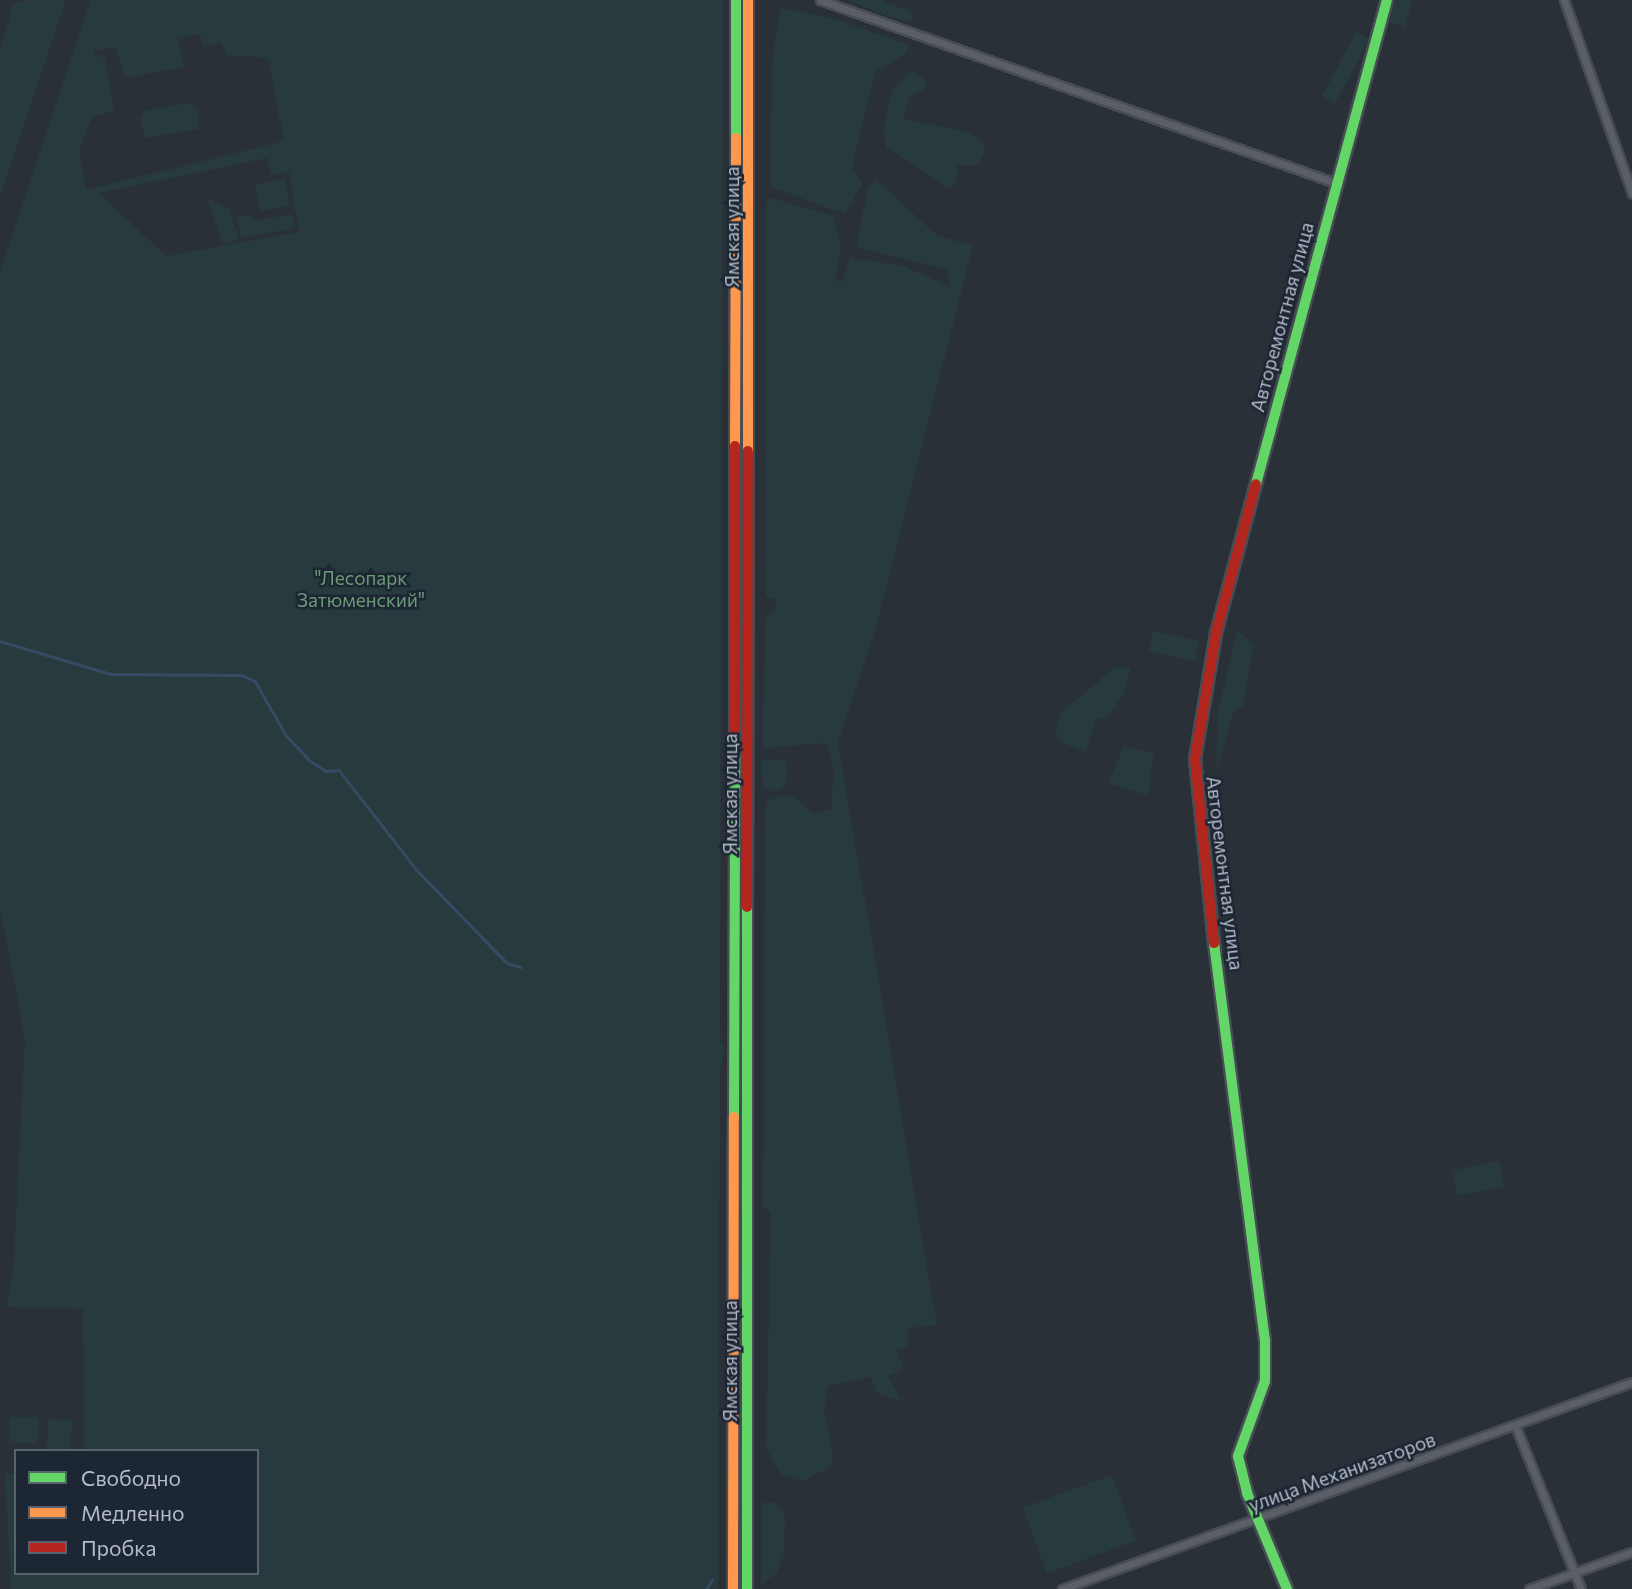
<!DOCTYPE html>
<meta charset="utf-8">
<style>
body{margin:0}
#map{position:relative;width:1632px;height:1589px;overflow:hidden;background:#2a3038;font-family:Commissioner,sans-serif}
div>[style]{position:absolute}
.green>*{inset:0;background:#273a3e;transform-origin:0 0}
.stream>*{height:2.5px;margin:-1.25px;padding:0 1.25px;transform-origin:1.25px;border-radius:1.25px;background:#384963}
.roads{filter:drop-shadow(2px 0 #484c53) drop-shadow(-2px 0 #484c53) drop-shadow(0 2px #484c53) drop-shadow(0 -2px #484c53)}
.street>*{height:7px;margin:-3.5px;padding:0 3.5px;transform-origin:3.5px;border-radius:3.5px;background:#5a5e66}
.fast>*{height:10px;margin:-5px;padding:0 5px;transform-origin:5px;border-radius:5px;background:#63d668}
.slow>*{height:10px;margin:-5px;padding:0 5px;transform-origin:5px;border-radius:5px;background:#ff974d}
.jam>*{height:10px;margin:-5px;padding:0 5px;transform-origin:5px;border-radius:5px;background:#b3261e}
span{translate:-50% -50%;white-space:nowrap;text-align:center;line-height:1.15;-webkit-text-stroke:5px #1d2633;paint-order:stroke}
.street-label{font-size:19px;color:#b4bcc9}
.park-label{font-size:19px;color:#6b9a76}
.legend{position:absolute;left:14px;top:1449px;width:245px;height:126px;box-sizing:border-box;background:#1d2633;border:2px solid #59626f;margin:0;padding:9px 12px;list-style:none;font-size:21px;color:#b4bcc9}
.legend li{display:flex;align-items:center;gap:14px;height:35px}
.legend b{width:35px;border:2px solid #59626f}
</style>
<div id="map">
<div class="green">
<i style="clip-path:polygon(29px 0,66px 0,0 196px,0 52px,13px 4px)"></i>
<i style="clip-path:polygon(evenodd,91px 0,723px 0,720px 1040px,725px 1048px,720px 1072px,718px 1589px,11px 1589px,5px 1474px,16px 1474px,16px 1573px,257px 1573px,257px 1451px,84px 1451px,83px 1309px,7px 1307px,14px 1259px,25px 1040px,0 907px,0 271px,91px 0,200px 34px,203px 47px,221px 43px,227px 55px,268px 58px,284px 141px,86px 190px,79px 149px,92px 117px,114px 111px,104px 55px,95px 58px,94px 51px,115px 47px,126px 78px,184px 67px,178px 39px,200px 34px,91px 0,267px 158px,271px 175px,289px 172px,299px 232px,166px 256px,99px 193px,267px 158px)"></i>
<i style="clip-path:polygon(848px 0,881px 0,910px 11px,912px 18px,911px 22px,895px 19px)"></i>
<i style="clip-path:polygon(1395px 0,1412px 0,1405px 28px,1389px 21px)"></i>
<i style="clip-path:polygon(780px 8px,832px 18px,910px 45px,905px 55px,875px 72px,852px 168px,863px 183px,845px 214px,770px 187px,772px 67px)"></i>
<i style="left:1356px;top:32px;width:15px;height:73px;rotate:28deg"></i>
<i style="clip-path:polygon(913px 70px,927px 81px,923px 90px,910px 96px,903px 119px,967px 132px,982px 141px,985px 152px,978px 165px,957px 165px,957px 180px,950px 189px,886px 147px,884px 128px,892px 91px)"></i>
<i style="clip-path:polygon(188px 103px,198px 109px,199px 129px,145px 138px,140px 119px,144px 111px)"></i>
<i style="left:285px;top:179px;width:27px;height:30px;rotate:80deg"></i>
<i style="clip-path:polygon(876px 180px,938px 236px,973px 245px,875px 631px,838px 742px,937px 1325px,908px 1328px,908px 1346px,896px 1350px,904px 1369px,888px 1376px,902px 1402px,877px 1393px,871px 1377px,828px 1386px,824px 1410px,833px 1454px,830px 1467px,802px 1481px,780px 1474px,766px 1448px,771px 1213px,763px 1207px,765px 812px,768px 800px,781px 796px,795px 797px,812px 814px,832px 809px,833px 766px,827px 743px,763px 748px,762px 738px,766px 617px,774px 612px,777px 600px,766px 597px,766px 208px,768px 198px,775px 199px,833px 216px,841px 249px,835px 279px,841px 283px,850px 258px,904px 266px,950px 287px,946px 269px,856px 247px,868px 188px)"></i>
<i style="clip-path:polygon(207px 198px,229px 209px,239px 239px,223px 244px)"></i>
<i style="clip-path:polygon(292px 214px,295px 228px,241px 238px,237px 217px,250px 215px,258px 220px)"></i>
<i style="clip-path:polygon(1237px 630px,1254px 645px,1243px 706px,1233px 712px,1216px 774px,1218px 713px)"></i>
<i style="left:1153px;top:631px;width:47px;height:21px;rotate:12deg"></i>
<i style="clip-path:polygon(1115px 667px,1131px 668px,1123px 695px,1108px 717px,1096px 719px,1086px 753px,1063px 743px,1055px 731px,1061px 713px)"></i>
<i style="clip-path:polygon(1124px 745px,1154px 754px,1148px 796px,1108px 783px)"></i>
<i style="clip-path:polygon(779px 759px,787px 762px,787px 778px,784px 787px,773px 792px,764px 788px,760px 760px)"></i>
<i style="left:1499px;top:1161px;width:26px;height:48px;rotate:79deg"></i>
<i style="left:9px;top:1417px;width:29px;height:26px"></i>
<i style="left:48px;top:1419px;width:24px;height:32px;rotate:2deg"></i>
<i style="left:1112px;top:1475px;width:70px;height:95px;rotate:70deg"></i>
<i style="clip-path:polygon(771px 1501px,781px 1508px,785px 1518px,784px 1555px,777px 1573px,761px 1584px,761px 1504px)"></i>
</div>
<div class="stream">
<i style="left:0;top:641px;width:116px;rotate:16.6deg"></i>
<i style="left:111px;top:674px;width:130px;rotate:0.4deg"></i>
<i style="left:241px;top:675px;width:15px;rotate:23deg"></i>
<i style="left:255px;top:681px;width:62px;rotate:60.1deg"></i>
<i style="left:286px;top:735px;width:35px;rotate:47deg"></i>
<i style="left:310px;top:761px;width:19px;rotate:32deg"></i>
<i style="left:326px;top:771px;width:13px;rotate:-4deg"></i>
<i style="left:339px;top:770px;width:125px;rotate:52.1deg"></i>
<i style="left:416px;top:869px;width:131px;rotate:45.9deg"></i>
<i style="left:507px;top:963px;width:14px;rotate:17deg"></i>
<i style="left:706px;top:1589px;width:11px;rotate:-56deg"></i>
</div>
<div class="roads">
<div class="street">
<i style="left:820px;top:0;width:547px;rotate:19.53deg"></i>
<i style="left:1564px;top:0;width:205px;rotate:70.6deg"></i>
<i style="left:1515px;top:1425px;width:177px;rotate:68.1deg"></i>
<i style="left:1062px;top:1589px;width:606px;rotate:-19.96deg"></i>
<i style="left:1529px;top:1589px;width:109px;rotate:-19.8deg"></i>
</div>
<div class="fast">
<i style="left:736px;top:138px;width:138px;rotate:-90deg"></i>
<i style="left:1256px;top:484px;width:501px;rotate:-74.86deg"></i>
<i style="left:1214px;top:943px;width:400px;rotate:82.7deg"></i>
<i style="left:1265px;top:1340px;width:41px;rotate:90deg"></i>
<i style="left:1265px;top:1381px;width:80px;rotate:109.8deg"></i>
<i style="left:1238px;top:1456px;width:38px;rotate:76deg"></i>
<i style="left:1247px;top:1493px;width:104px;rotate:67.4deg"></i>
<i style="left:734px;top:1117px;width:361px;rotate:-89.8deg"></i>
<i style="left:747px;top:1589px;width:682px;rotate:-90deg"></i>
</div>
<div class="slow">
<i style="left:735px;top:446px;width:308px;rotate:-89.8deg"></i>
<i style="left:748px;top:451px;width:451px;rotate:-90deg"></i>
<i style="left:733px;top:1589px;width:472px;rotate:-89.9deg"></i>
</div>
<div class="jam">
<i style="left:735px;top:756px;width:310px;rotate:-90deg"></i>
<i style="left:747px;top:907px;width:456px;rotate:-89.9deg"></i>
<i style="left:1214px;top:943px;width:185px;rotate:-95.9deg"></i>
<i style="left:1195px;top:759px;width:128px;rotate:-80.5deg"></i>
<i style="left:1216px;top:633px;width:154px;rotate:-75deg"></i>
</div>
</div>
<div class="street-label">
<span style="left:732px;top:227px;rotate:-90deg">Ямская улица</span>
<span style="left:1282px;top:317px;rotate:-75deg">Авторемонтная улица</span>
<span style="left:730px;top:794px;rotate:-90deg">Ямская улица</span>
<span style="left:1225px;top:873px;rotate:83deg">Авторемонтная улица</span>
<span style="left:730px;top:1361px;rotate:-90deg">Ямская улица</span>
<span style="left:1342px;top:1472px;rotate:-20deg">улица Механизаторов</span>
</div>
<div class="park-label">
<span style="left:361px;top:589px">"Лесопарк<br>Затюменский"</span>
</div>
<ul class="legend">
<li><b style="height:9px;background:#63d668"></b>Свободно</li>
<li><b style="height:9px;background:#ff974d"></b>Медленно</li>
<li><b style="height:9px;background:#b3261e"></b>Пробка</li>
</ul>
</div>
